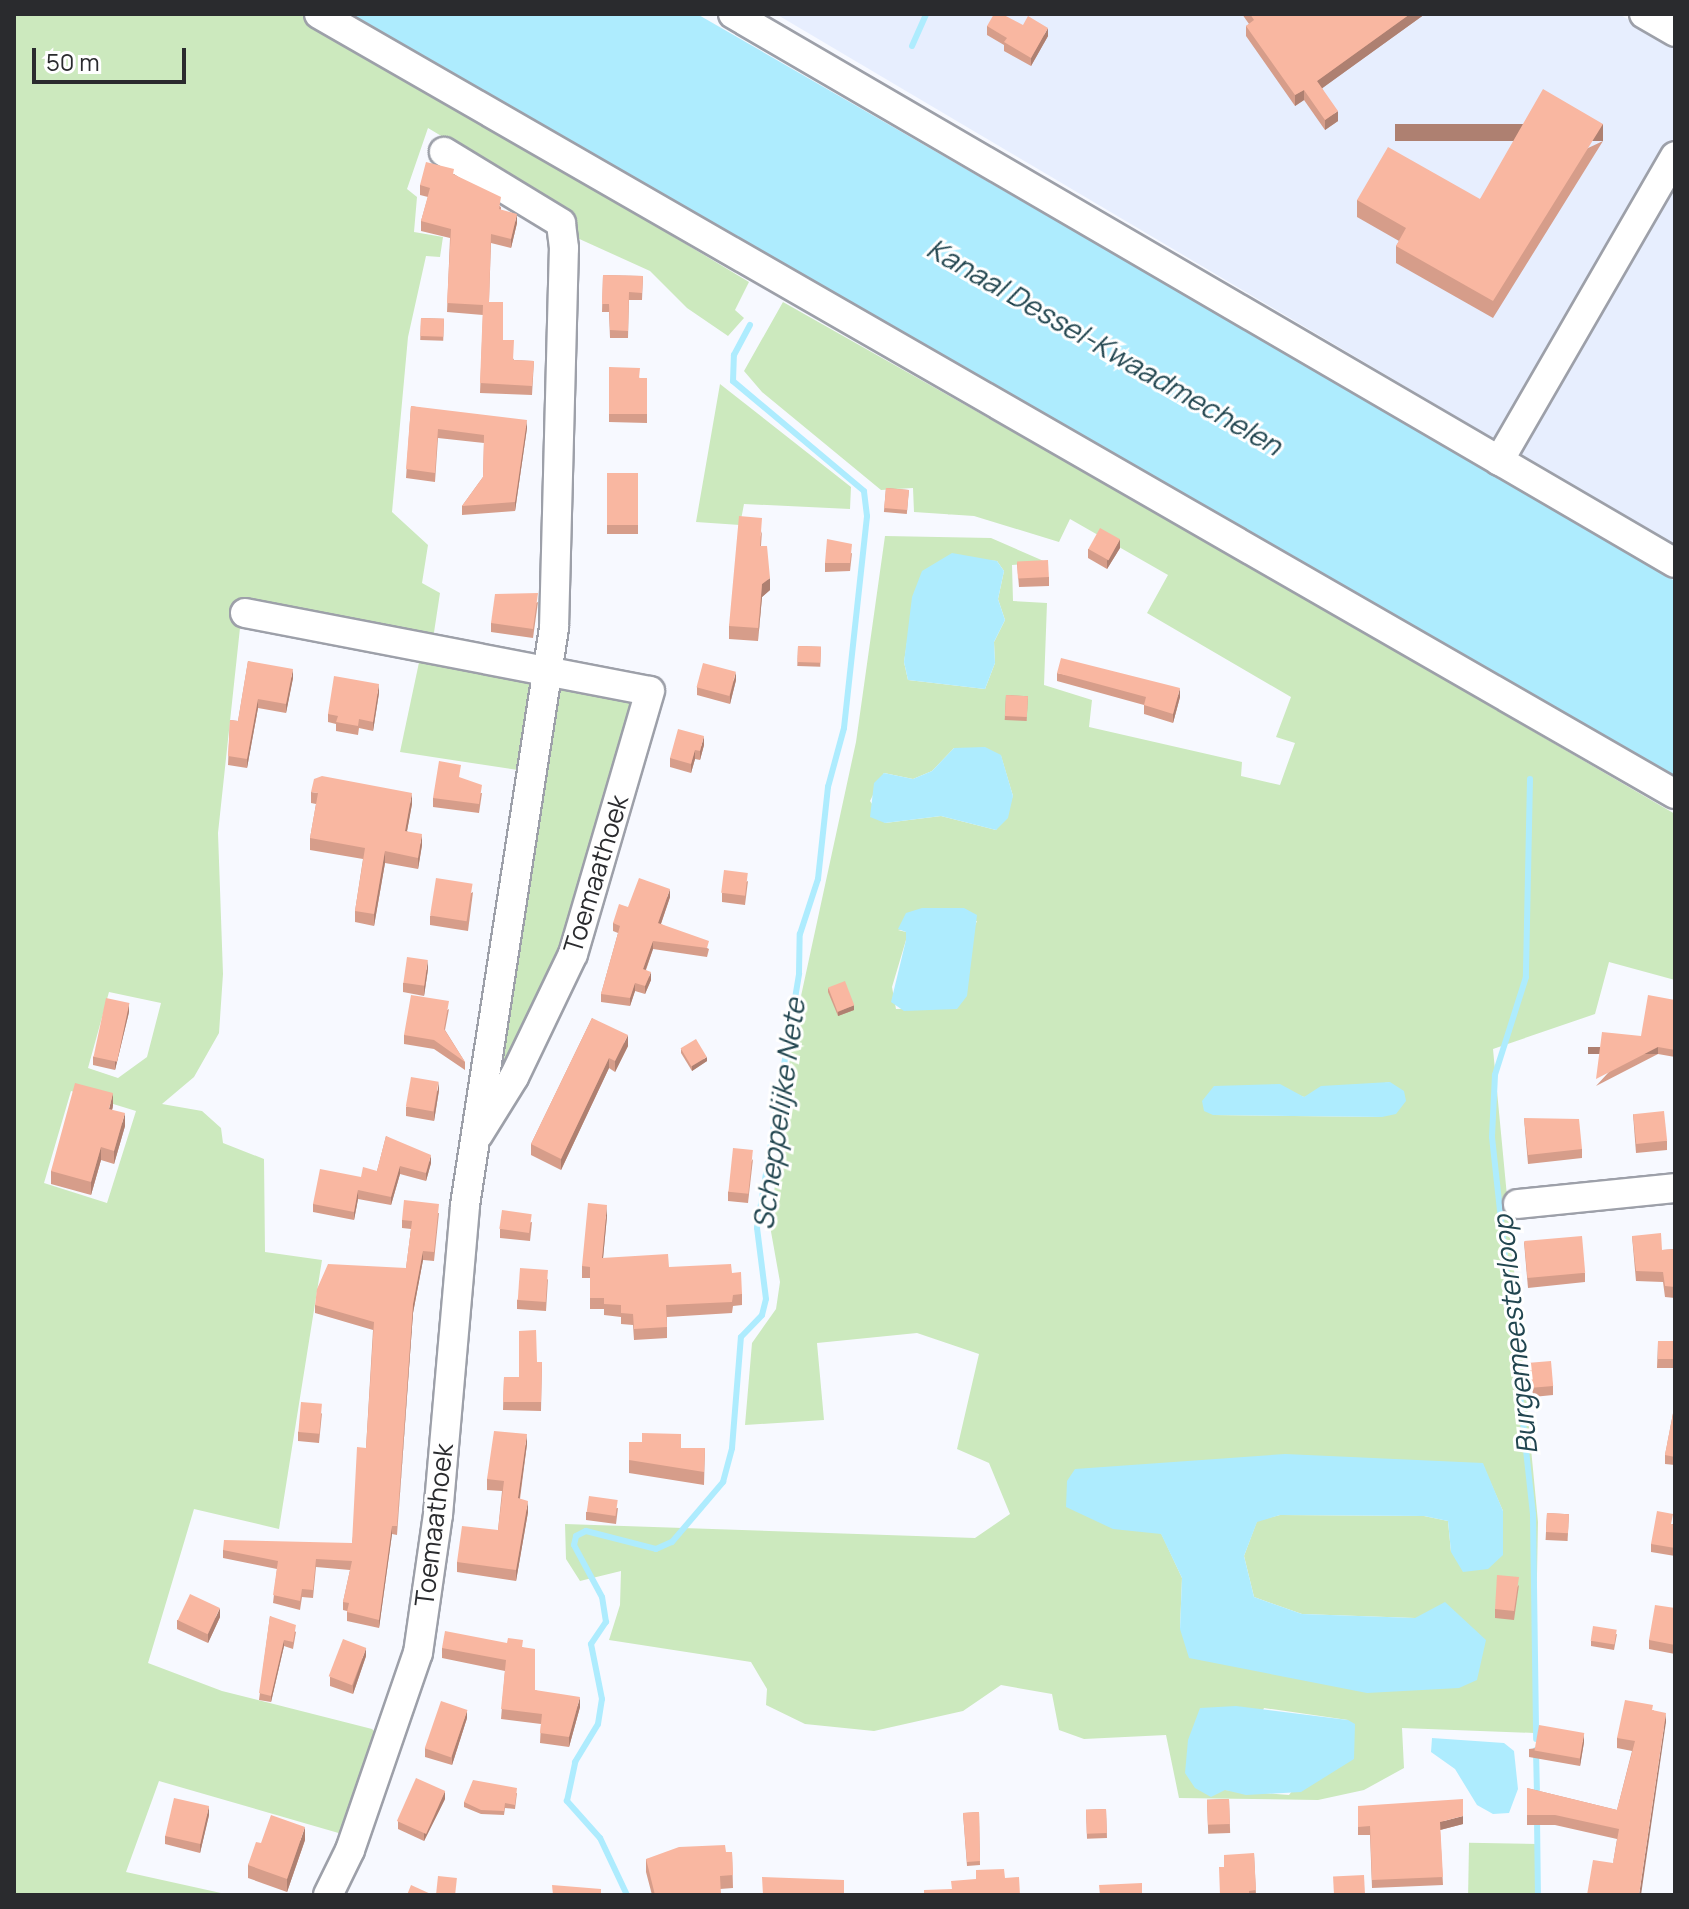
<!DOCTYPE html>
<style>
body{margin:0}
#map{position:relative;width:1689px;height:1909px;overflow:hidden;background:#f7f9ff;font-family:Manrope,sans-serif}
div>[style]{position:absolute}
.built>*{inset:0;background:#e7eefe}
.green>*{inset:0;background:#cce9be;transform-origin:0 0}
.water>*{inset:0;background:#aeecfe}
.stream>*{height:6px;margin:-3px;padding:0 3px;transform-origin:3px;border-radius:3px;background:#aeecfe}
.roads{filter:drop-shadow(2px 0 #9da0a9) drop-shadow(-2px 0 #9da0a9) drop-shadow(0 2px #9da0a9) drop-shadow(0 -2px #9da0a9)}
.minor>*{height:28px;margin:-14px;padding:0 14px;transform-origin:14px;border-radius:14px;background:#fff}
.wall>*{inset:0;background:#d69d8a;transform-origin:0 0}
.shaded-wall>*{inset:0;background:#ae8071;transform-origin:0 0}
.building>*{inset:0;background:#f9b7a1;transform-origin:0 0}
span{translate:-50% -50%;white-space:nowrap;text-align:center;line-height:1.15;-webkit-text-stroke:6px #fff;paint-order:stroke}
.street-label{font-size:26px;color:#2a2b2e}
.water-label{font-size:28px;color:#21454f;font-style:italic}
.frame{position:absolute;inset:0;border:16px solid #2a2b2e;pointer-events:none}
.scale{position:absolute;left:32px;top:48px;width:154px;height:36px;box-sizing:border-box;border:4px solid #2a2b2e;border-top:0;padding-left:10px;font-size:24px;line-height:28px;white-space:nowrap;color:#2a2b2e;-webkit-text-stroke:6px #fff;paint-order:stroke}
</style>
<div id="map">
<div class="built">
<i style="clip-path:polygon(776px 14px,1619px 14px,1675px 47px,1675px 546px)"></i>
</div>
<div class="green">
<i style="clip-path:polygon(evenodd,14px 14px,303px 14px,749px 282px,735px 310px,744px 318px,728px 336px,687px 308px,650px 271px,575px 237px,573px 215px,428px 128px,407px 189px,417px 197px,414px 232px,443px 237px,440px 257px,426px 256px,408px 337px,392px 512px,428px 545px,422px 583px,440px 593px,433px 639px,243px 600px,218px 833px,223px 974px,219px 1033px,194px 1077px,162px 1104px,202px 1111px,221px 1128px,223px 1143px,264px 1159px,265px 1252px,322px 1260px,279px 1529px,194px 1509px,148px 1663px,222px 1691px,372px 1729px,381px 1738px,342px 1834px,159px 1781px,126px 1872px,230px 1895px,14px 1895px,14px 14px,109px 992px,161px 1003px,147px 1057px,118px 1078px,88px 1068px,109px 992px,14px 14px,71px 1091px,136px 1111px,107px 1203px,44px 1183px,71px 1091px)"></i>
<i style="clip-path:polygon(evenodd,783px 302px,1224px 551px,1675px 814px,1675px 980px,1609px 962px,1595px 1014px,1493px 1049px,1538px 1522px,1534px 1733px,1402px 1728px,1404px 1768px,1364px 1790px,1318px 1800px,1179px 1798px,1166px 1735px,1084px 1739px,1059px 1730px,1052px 1694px,1001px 1685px,963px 1711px,874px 1731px,805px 1724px,766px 1705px,767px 1689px,751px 1662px,609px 1640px,620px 1605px,621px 1571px,580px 1581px,566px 1559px,565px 1524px,975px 1538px,1010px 1514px,989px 1463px,957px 1449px,979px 1354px,917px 1333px,817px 1343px,824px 1420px,745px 1425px,752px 1343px,776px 1309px,780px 1282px,770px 1226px,793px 1033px,856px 742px,885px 536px,991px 538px,1046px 562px,1012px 565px,1013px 601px,1047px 603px,1044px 685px,1092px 700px,1089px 727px,1242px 762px,1241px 776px,1280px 785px,1295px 743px,1276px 737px,1291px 697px,1147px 613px,1168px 575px,1070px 519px,1059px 542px,974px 516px,914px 512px,913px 488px,881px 490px,762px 392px,744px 371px,783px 302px,985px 560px,997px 561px,1004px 571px,998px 599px,1005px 620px,994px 642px,995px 663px,985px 689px,908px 680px,904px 662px,911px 617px,985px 560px,783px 302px,954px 748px,1001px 756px,1013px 796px,996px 830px,941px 816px,885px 823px,870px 801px,884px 773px,913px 779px,932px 771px,954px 748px,783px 302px,977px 921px,936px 1008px,896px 1009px,892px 987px,906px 940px,906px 932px,898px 930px,977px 921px,783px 302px,1390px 1082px,1382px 1117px,1213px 1115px,1286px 1090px,1304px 1097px,1390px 1082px,783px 302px,1482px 1463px,1503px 1511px,1503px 1555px,1451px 1552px,1448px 1521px,1424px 1516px,1280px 1515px,1257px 1521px,1244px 1556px,1254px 1597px,1302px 1614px,1415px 1618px,1180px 1629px,1182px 1578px,1161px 1533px,1482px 1463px,783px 302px,1264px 1708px,1348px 1720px,1289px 1795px,1225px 1790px,1264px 1708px)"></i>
<i style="clip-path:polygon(720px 384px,851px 487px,850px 509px,744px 504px,740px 525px,696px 522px)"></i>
<i style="clip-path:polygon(421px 653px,519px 669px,534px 685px,524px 771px,400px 752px)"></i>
<i style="clip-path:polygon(567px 683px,624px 692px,634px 703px,580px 914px,499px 1077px,494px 1069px,555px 694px)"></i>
<i style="left:1538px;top:1844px;width:51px;height:69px;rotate:91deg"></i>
</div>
<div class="water">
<i style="clip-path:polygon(351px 14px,697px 14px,1487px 469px,1675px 581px,1675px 778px)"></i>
<i style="clip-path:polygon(952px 553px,997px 561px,1004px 571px,998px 599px,1005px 620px,994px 642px,995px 663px,985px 689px,908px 680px,904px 662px,912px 597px,922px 571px)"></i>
<i style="clip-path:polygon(985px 747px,1001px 755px,1013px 796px,1008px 818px,996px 830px,941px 816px,885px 823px,870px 817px,874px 783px,884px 773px,913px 779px,932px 771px,954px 748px)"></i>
<i style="clip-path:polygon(922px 908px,964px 908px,977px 915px,967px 996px,957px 1009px,904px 1011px,891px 1002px,906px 940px,906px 932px,898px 929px,906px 913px)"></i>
<i style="clip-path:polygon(1390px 1082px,1404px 1091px,1406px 1101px,1396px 1114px,1382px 1117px,1213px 1115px,1204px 1111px,1202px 1101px,1214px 1086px,1280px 1084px,1304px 1097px,1321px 1086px)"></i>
<i style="clip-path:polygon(1285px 1454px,1483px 1463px,1503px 1511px,1503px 1555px,1488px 1569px,1463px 1572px,1451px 1552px,1448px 1521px,1424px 1516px,1280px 1515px,1257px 1522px,1244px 1556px,1254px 1597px,1302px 1614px,1415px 1618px,1445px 1602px,1486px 1640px,1477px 1680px,1459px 1688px,1367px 1693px,1189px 1658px,1180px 1629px,1182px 1578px,1161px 1534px,1113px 1529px,1066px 1507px,1067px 1481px,1075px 1469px)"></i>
<i style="clip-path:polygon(1236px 1706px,1348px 1720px,1355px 1724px,1354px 1759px,1301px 1792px,1246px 1795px,1225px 1790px,1211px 1797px,1195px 1788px,1185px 1773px,1188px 1740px,1200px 1708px)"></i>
<i style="clip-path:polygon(1432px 1738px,1504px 1743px,1514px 1751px,1518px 1789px,1509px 1813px,1493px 1814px,1477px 1805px,1455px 1769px,1431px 1752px)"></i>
</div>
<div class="stream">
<i style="left:912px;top:46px;width:35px;rotate:-66deg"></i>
<i style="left:1530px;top:779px;width:198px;rotate:91.2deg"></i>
<i style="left:1526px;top:977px;width:103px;rotate:107.6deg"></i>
<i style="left:1495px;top:1075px;width:62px;rotate:92.8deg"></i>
<i style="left:1492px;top:1137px;width:379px;rotate:83.8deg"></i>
<i style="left:1533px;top:1514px;width:225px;rotate:89.2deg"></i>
<i style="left:1536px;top:1750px;width:45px;rotate:88.7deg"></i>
<i style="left:1537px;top:1818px;width:77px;rotate:89.3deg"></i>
<i style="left:627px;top:1895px;width:63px;rotate:-115.3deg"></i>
<i style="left:600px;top:1838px;width:50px;rotate:-131.7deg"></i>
<i style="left:567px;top:1801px;width:40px;rotate:-78deg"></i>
<i style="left:575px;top:1762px;width:44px;rotate:-58.8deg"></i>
<i style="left:598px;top:1724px;width:25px;rotate:-81deg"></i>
<i style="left:602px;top:1699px;width:56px;rotate:-101.3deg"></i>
<i style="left:591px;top:1644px;width:27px;rotate:-56deg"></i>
<i style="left:606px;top:1622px;width:25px;rotate:-99deg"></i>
<i style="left:602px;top:1597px;width:59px;rotate:-118.3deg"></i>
<i style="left:574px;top:1545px;width:9px;rotate:-77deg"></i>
<i style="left:576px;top:1536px;width:11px;rotate:-27deg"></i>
<i style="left:586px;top:1531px;width:72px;rotate:14.4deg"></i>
<i style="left:656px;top:1549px;width:17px;rotate:-24deg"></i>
<i style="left:672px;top:1542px;width:79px;rotate:-49.6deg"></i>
<i style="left:723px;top:1482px;width:35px;rotate:-75deg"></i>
<i style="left:732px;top:1448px;width:111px;rotate:-85.4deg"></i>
<i style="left:741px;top:1337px;width:30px;rotate:-46deg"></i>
<i style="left:762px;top:1315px;width:16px;rotate:-76deg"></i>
<i style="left:766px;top:1299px;width:72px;rotate:-97.2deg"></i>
<i style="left:757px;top:1228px;width:258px;rotate:-80.6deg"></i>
<i style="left:799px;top:973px;width:39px;rotate:-89deg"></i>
<i style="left:800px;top:934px;width:58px;rotate:-71.9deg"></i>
<i style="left:818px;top:879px;width:93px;rotate:-83.8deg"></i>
<i style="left:828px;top:787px;width:61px;rotate:-74.8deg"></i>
<i style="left:844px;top:728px;width:213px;rotate:-83.8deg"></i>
<i style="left:867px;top:516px;width:25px;rotate:-97deg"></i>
<i style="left:864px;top:491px;width:171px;rotate:-140deg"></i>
<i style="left:733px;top:381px;width:26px;rotate:-88deg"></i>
<i style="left:734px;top:355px;width:34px;rotate:-62deg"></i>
</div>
<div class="roads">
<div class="minor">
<i style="left:319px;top:14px;width:1564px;rotate:29.91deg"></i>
<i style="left:733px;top:14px;width:1090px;rotate:30.23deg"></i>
<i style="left:1644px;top:14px;width:36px;rotate:30deg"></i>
<i style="left:1499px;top:461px;width:352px;rotate:-60deg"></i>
<i style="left:245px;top:613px;width:412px;rotate:10.9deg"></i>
<i style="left:650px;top:691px;width:274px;rotate:106.3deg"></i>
<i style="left:573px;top:954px;width:136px;rotate:115.6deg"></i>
<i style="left:514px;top:1077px;width:68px;rotate:121.8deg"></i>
<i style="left:1518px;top:1204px;width:158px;rotate:-5.8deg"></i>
<i style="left:328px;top:1895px;width:50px;rotate:-63.9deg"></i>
<i style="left:350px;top:1850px;width:208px;rotate:-71deg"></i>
<i style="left:418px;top:1653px;width:139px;rotate:-81.8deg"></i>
<i style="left:438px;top:1515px;width:311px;rotate:-85deg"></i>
<i style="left:465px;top:1205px;width:584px;rotate:-81.23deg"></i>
<i style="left:554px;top:628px;width:380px;rotate:-88.5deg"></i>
<i style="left:564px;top:248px;width:25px;rotate:-97deg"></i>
<i style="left:561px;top:223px;width:137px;rotate:-148.7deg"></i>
</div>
</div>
<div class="wall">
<i style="clip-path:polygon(1242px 14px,1425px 14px,1322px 88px,1338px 121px,1325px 130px,1304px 100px,1295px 106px,1246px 36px,1246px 26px,1249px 24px)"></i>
<i style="clip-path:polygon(1023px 25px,1048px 36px,1031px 66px,1004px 51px,1004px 45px,987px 35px,987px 26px)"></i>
<i style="clip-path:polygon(1603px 141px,1493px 318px,1396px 263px,1396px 246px,1399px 241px,1357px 217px,1357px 200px,1480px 199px)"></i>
<i style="clip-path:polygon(454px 174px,501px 207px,501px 210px,517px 223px,511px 248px,491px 243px,489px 302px,503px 340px,514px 360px,534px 361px,532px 395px,480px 393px,483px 315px,447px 312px,450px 238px,421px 231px,421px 221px,428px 197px,420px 195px,420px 185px)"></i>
<i style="clip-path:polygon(603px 275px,643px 276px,642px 300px,629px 300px,628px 338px,610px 338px,609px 312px,602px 312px)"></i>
<i style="left:421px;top:318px;width:23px;height:22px;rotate:2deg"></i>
<i style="clip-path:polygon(609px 367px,640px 378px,647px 378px,647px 423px,609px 422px)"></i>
<i style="clip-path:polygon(411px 406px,527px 428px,515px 511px,462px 515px,462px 506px,483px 477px,484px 443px,438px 438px,435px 482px,406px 478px)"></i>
<i style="left:607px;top:473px;width:31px;height:61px"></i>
<i style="left:886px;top:488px;width:23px;height:24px;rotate:5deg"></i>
<i style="clip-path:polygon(762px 531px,761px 546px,770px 590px,762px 597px,758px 641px,729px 639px,729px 626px)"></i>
<i style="clip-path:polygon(1120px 548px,1107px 569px,1088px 558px,1088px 549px)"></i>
<i style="clip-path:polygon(852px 553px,850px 571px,825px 572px,825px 563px)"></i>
<i style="clip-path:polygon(1017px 563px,1049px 577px,1049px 586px,1019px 587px)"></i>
<i style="clip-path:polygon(538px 602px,533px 638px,491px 632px,491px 623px)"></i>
<i style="left:798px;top:646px;width:23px;height:20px;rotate:2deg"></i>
<i style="clip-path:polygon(248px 661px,293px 678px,286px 713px,258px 708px,247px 768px,228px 765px,230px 720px,238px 721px)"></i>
<i style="clip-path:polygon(1057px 673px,1180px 697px,1173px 723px,1144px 714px,1144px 705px,1057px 681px)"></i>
<i style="clip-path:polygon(736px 680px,730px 704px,697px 695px,697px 687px)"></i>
<i style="clip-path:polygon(379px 693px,373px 731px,359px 728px,358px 735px,336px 731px,336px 724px,328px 722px,328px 714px)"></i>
<i style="left:1006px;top:695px;width:22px;height:25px;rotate:3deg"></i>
<i style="clip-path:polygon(704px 745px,700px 760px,695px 759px,691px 773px,670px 767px,670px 758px)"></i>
<i style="clip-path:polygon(311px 792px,412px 804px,407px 831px,422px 845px,418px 869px,385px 863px,374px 926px,355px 922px,355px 911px,363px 859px,310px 850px,310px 838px,316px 804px,311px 803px)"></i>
<i style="clip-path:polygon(482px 793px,479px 813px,433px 807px,433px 798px)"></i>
<i style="clip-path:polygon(748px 881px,745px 905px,722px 902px,722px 893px)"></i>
<i style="clip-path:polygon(473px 892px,468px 931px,430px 925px,430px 916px)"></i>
<i style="clip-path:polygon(670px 897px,661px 924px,709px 949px,707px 957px,653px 949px,646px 970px,651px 980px,645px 994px,635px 991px,630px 1006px,601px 1002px,601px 994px,618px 933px,613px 931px,613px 923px,628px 907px)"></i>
<i style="clip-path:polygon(428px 969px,424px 996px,403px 992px,403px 983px)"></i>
<i style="clip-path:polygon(828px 988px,854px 1010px,838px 1016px,828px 992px)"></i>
<i style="clip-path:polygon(1675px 1000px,1675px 1057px,1658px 1054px,1596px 1086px)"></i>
<i style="clip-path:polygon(449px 1009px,445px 1030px,465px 1062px,465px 1070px,434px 1049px,404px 1044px,404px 1035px)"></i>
<i style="clip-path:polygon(129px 1012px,115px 1070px,93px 1065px,93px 1057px)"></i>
<i style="clip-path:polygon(592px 1018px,628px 1046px,615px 1072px,609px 1068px,561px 1170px,531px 1155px,531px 1144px)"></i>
<i style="clip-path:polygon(681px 1049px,707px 1061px,692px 1071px,681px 1053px)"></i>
<i style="clip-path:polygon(439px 1090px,434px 1121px,406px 1116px,406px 1107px)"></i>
<i style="clip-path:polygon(113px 1106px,112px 1110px,125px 1126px,114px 1164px,101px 1160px,91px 1195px,51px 1184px,51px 1171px)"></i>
<i style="clip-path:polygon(1633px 1114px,1667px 1141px,1667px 1150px,1636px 1153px)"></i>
<i style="clip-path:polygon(1524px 1118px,1582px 1149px,1582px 1158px,1528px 1164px)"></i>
<i style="clip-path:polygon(386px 1136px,431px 1163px,426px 1181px,400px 1174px,391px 1205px,358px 1199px,354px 1220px,313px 1212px,313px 1204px,361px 1177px,377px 1171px)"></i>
<i style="clip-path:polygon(753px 1159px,748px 1203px,728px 1201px,728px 1192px)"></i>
<i style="clip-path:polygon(439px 1213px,434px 1261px,423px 1260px,413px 1313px,397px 1535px,392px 1534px,379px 1628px,347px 1621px,347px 1611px,343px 1610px,343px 1602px,350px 1570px,316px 1567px,313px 1598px,302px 1597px,300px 1610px,273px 1603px,277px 1569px,223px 1558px,223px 1550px,352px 1543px,366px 1448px,373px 1330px,315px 1313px,315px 1305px,406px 1268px,411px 1229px,402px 1228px,402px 1220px)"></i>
<i style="clip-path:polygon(607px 1216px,603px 1258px,669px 1267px,732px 1273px,742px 1294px,742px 1305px,733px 1306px,732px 1313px,667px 1317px,667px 1338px,634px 1340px,633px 1325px,621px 1324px,621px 1317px,604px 1315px,604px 1309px,590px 1309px,590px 1278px,582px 1278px,582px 1266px)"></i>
<i style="clip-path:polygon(532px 1222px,530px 1241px,500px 1238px,500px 1229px)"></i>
<i style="clip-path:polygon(1632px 1236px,1662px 1250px,1675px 1249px,1675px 1298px,1665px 1297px,1663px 1282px,1636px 1281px)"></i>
<i style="clip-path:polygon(1524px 1242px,1585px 1273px,1585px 1282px,1528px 1288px)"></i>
<i style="clip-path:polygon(548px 1279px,546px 1311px,517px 1309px,517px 1300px)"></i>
<i style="clip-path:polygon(1658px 1341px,1675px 1341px,1675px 1380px,1675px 1368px,1657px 1368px)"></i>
<i style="clip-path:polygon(537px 1362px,542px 1362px,541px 1411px,503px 1410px,504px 1377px,519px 1377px)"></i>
<i style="clip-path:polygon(1530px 1363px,1553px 1386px,1553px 1395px,1533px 1397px)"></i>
<i style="clip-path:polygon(1675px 1403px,1675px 1465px,1665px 1464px,1665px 1455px)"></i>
<i style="clip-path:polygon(322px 1413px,319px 1443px,298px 1441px,298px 1432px)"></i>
<i style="clip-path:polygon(629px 1442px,681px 1448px,705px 1448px,704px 1485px,629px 1473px)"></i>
<i style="clip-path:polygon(527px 1444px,520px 1499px,528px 1512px,516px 1581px,457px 1572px,457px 1562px,498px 1530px,502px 1491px,487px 1490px,487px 1479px)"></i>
<i style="clip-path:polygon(618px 1508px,616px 1524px,586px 1520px,586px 1512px)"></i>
<i style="left:1547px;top:1513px;width:22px;height:27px;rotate:3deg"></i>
<i style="clip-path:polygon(1672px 1524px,1675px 1525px,1675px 1556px,1651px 1552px,1651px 1544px)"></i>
<i style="clip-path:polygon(1519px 1585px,1514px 1620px,1495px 1618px,1495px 1609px)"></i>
<i style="clip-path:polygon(1675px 1608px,1675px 1654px,1649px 1649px,1649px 1640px)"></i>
<i style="clip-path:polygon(270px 1616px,296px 1632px,293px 1649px,284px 1646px,271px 1702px,259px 1700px)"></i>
<i style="clip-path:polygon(220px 1617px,208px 1643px,177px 1629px,177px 1620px)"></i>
<i style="clip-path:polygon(1617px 1634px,1614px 1650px,1591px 1646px,1591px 1641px)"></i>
<i style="clip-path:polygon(523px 1647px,535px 1690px,580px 1707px,569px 1747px,540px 1743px,541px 1724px,501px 1719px,505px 1671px,442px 1658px,442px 1648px)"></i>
<i style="clip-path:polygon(366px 1656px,353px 1694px,330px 1686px,330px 1677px)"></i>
<i style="clip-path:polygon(1653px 1710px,1666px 1722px,1613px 1863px,1617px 1839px,1555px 1825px,1527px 1825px,1527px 1788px,1617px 1810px,1632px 1751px,1617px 1748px,1617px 1738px)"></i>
<i style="clip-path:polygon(467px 1718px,452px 1765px,425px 1757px,425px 1748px)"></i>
<i style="clip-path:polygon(1584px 1742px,1580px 1766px,1529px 1757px,1529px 1749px)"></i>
<i style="clip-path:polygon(517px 1793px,515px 1809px,505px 1808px,504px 1815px,481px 1814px,464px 1807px,464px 1802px)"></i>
<i style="clip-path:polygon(445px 1799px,424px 1841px,398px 1829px,398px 1821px)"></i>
<i style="left:1229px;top:1799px;width:34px;height:22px;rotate:88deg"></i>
<i style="clip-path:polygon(1358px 1806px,1463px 1824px,1440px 1830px,1443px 1885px,1372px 1888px,1370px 1835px,1358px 1835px)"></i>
<i style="left:1106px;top:1809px;width:29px;height:20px;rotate:88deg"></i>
<i style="clip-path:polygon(979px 1812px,980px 1865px,967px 1866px,963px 1813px)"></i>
<i style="clip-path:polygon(209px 1815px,200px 1853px,165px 1844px,165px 1836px)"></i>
<i style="clip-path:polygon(305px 1840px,287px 1892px,248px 1878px,248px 1865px,261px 1843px)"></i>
<i style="clip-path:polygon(726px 1852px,732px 1852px,733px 1888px,720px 1889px,721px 1895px,652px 1895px,646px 1872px,646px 1859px)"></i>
<i style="clip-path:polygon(1254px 1853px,1256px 1895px,1220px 1895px,1224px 1867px)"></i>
</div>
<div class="shaded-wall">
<i style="clip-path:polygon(1410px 14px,1425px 14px,1317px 92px,1317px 81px)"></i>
<i style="clip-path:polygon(1048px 28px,1048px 36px,1031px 66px,1031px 58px)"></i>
<i style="clip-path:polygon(1304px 90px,1304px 100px,1295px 106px,1295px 95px)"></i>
<i style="clip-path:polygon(1338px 111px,1338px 121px,1325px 130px,1325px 120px)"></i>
<i style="left:1603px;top:124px;width:17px;height:208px;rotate:90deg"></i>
<i style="clip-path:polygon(517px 214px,517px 223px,511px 248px,511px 239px)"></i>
<i style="clip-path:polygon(527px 420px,527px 428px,515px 511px,515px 502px)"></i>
<i style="clip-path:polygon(1120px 539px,1120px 548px,1107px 569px,1107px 561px)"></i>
<i style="clip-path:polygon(770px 578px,770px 590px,762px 597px,758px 641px,762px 584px)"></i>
<i style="clip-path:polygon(293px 669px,293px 678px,286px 713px,286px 704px)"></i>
<i style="clip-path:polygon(736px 672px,736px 680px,730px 704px,730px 695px)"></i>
<i style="clip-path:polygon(379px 684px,379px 693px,373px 731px,373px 722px)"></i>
<i style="clip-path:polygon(1180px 688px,1180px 697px,1173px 723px,1173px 714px)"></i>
<i style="clip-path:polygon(258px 699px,258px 708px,247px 768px,247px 759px)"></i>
<i style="clip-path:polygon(704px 736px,704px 745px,700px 760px,700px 751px)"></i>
<i style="clip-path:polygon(695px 750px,695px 759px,691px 773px,691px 764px)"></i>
<i style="clip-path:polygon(412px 793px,412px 804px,405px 842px,405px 831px)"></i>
<i style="clip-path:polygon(422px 834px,422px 845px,418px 869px,418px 858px)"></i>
<i style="clip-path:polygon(385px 851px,385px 863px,374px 926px,374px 914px)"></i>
<i style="clip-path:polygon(670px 889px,670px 897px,658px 932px,658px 923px)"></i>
<i style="clip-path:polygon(653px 941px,653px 949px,643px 977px,643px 969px)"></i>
<i style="clip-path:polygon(428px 960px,428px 969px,424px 996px,424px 987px)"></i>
<i style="clip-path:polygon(651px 972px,651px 980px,645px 994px,645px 986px)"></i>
<i style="clip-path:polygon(635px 983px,635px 991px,630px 1006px,630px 998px)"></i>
<i style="clip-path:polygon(129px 1003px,129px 1012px,115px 1070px,115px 1062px)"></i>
<i style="clip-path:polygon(854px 1005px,854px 1010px,838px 1016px,838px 1012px)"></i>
<i style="clip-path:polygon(628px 1035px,628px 1046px,615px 1072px,615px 1061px)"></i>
<i style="left:1658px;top:1047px;width:7px;height:70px;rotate:90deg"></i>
<i style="clip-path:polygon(707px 1057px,707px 1061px,692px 1071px,692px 1066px)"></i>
<i style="clip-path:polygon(609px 1058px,609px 1068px,561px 1170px,561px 1159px)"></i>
<i style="clip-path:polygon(439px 1082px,439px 1090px,434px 1121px,434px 1112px)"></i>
<i style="clip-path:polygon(113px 1093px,113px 1106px,109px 1122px,109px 1109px)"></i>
<i style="clip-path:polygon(125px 1113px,125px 1126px,114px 1164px,114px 1151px)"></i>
<i style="clip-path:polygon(101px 1147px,101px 1160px,91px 1195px,91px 1182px)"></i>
<i style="clip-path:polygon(431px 1155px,431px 1163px,426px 1181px,426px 1173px)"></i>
<i style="clip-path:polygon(400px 1166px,400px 1174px,391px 1205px,391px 1197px)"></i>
<i style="clip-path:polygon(358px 1190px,358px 1199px,354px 1220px,354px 1212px)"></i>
<i style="clip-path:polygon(607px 1205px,607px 1216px,602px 1269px,602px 1258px)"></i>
<i style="clip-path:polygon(423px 1251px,423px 1260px,413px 1313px,397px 1535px,413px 1304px)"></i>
<i style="clip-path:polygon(527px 1434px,527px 1444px,518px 1509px,518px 1498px)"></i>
<i style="clip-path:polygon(528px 1501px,528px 1512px,516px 1581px,516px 1570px)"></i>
<i style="clip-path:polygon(392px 1526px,392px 1534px,379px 1628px,379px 1620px)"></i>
<i style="clip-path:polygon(220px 1608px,220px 1617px,208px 1643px,208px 1634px)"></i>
<i style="clip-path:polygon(284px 1640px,284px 1646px,271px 1702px,271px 1696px)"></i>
<i style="clip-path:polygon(366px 1648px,366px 1656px,353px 1694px,353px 1686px)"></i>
<i style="clip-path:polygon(580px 1697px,580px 1707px,569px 1747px,569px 1737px)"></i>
<i style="clip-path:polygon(467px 1710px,467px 1718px,452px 1765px,452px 1756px)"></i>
<i style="clip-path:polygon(1666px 1713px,1666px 1722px,1641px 1895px,1639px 1895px)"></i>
<i style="clip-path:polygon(1584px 1733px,1584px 1742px,1580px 1766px,1580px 1758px)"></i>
<i style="clip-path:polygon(445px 1791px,445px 1799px,424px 1841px,424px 1832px)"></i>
<i style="clip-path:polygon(209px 1806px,209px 1815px,200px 1853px,200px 1844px)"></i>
<i style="clip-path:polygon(1463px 1816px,1463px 1824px,1440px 1830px,1440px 1822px)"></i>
<i style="clip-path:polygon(305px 1827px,305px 1840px,287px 1892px,287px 1879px)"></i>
</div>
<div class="building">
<i style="clip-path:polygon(994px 14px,1002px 14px,1023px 25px,1028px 16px,1048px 28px,1031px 58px,1004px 42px,1007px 38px,987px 26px)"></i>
<i style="clip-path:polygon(1250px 14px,1410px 14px,1317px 81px,1338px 111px,1325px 120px,1304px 90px,1295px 95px,1246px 26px,1254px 20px)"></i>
<i style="clip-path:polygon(1543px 89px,1603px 124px,1493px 301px,1396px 246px,1406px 228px,1357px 200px,1388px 147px,1480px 199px)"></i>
<i style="clip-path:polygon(426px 162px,454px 169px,453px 174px,501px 197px,499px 209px,517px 214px,511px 239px,491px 234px,489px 302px,503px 302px,503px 340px,514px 340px,513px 360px,534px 361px,532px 386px,480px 383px,483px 305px,447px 303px,451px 229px,421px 221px,430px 188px,420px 185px)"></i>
<i style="clip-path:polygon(603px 275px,643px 276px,642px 293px,629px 292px,628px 331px,610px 330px,609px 304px,602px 304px)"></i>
<i style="left:421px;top:318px;width:23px;height:18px;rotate:2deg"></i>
<i style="clip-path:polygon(609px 367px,640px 368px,639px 378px,647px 378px,647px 414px,609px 414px)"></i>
<i style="clip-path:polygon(411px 406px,527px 420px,515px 502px,462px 506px,483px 477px,484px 435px,438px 429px,435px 473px,406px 469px)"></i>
<i style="left:607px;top:473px;width:31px;height:52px"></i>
<i style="left:886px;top:488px;width:23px;height:20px;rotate:5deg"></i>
<i style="clip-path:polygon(739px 516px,762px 518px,760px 546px,767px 546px,770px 578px,762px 584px,758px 628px,729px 626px)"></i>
<i style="left:1100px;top:528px;width:23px;height:24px;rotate:29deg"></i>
<i style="clip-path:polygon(827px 539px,852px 544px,850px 563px,825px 563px)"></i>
<i style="left:1048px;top:560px;width:17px;height:31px;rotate:87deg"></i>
<i style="clip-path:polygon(538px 593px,533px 629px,491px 623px,495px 594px)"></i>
<i style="left:798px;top:646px;width:23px;height:16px;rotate:2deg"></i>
<i style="clip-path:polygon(1061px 658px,1180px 688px,1173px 714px,1144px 705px,1146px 697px,1057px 673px)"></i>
<i style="clip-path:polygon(248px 661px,293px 669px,286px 704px,258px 699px,247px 759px,228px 756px,230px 720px,238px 721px)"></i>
<i style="left:703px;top:663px;width:34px;height:25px;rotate:15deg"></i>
<i style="clip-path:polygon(334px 676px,379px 684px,373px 722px,359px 719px,358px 726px,336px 722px,338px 716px,328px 714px)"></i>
<i style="left:1006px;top:695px;width:22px;height:21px;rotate:3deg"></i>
<i style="clip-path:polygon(678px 729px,704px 736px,700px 751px,695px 750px,691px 764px,670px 758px)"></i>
<i style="clip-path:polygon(439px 761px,461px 765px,459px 777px,482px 785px,479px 804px,433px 798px)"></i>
<i style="clip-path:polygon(322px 776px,412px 793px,405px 831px,422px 834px,418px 858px,385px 851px,374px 914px,355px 911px,365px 848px,310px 838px,318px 793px,311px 792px,314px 779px)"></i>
<i style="left:724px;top:870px;width:24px;height:23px;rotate:7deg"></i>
<i style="left:436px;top:878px;width:37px;height:38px;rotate:9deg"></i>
<i style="clip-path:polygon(639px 878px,670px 889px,658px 923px,709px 941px,707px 948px,653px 941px,643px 969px,651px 972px,645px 986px,635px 983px,630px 998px,601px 994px,620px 926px,613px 923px,619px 904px,628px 907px)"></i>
<i style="left:407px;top:957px;width:21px;height:26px;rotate:8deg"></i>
<i style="left:845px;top:981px;width:26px;height:18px;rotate:69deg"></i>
<i style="clip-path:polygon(411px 995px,449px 1001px,444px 1029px,465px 1062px,434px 1040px,404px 1035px)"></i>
<i style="clip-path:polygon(1648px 995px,1675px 1000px,1675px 1050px,1658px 1047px,1596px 1079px,1602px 1032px,1641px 1036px)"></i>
<i style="left:106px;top:998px;width:24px;height:60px;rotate:12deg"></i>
<i style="clip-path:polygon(592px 1018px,628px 1035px,615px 1061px,609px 1058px,561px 1159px,531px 1144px)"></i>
<i style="left:696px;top:1039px;width:21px;height:18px;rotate:59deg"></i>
<i style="left:411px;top:1077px;width:28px;height:30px;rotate:10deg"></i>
<i style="clip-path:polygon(75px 1083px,113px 1093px,109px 1109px,125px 1113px,114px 1151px,101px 1147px,91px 1182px,51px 1171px)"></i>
<i style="left:1664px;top:1111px;width:30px;height:31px;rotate:84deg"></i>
<i style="clip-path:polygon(1524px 1118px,1579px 1119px,1582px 1149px,1528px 1155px)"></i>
<i style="clip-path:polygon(386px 1136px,431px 1155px,426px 1173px,400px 1166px,391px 1197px,358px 1190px,354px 1212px,313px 1204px,320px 1169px,361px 1177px,363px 1167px,377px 1171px)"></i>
<i style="left:733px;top:1148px;width:20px;height:44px;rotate:6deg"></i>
<i style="clip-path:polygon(404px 1200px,439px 1204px,434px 1252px,423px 1251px,413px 1304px,397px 1526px,392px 1526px,379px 1620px,347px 1612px,349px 1603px,343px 1602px,352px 1561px,316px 1559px,313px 1590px,302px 1589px,300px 1601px,273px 1595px,278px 1561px,223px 1550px,224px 1540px,352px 1543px,357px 1447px,366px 1448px,374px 1322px,315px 1305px,317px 1289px,328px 1264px,406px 1268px,412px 1221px,402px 1220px)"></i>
<i style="clip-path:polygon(588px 1203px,607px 1205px,602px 1258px,668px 1254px,669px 1267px,731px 1264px,732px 1273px,741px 1272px,742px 1294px,733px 1295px,732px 1302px,666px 1305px,667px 1327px,634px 1329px,633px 1314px,621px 1313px,621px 1305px,604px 1304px,604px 1298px,590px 1298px,590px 1267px,582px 1266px)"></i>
<i style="left:502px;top:1210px;width:30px;height:19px;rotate:8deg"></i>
<i style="clip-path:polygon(1661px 1233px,1662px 1250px,1675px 1249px,1675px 1287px,1665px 1286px,1663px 1272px,1636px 1271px,1632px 1236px)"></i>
<i style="left:1582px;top:1236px;width:37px;height:58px;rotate:85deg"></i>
<i style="left:520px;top:1268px;width:28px;height:32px;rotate:4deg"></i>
<i style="clip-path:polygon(536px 1330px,537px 1362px,542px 1362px,541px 1402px,503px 1402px,504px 1377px,519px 1377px,519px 1331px)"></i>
<i style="left:1658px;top:1341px;width:17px;height:18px"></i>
<i style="left:1551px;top:1361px;width:25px;height:21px;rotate:85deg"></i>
<i style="left:301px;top:1402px;width:21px;height:30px;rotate:5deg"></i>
<i style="clip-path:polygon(1675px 1403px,1675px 1457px,1665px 1455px)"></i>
<i style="clip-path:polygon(494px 1431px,527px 1434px,518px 1498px,528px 1501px,516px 1570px,457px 1562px,462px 1526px,498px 1530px,504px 1481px,487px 1479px)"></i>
<i style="clip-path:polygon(642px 1433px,681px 1434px,681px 1448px,705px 1448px,704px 1472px,629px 1460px,629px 1442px,642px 1442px)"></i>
<i style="left:589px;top:1496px;width:29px;height:16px;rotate:8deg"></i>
<i style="clip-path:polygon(1657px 1511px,1673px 1514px,1671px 1524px,1675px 1525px,1675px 1548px,1651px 1544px)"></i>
<i style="left:1547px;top:1513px;width:22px;height:19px;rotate:3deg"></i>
<i style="clip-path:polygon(1497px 1575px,1519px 1577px,1514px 1611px,1495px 1609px)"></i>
<i style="left:190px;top:1594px;width:33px;height:29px;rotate:25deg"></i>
<i style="clip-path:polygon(1655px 1605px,1675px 1608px,1675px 1645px,1649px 1640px)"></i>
<i style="clip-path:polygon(270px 1616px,296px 1625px,293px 1642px,284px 1640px,271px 1696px,259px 1693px)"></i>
<i style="left:1593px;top:1626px;width:24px;height:15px;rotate:9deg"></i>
<i style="clip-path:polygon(445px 1631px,507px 1643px,508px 1638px,523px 1640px,522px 1647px,535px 1649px,535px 1690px,580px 1697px,569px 1737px,540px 1733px,542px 1714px,501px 1709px,506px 1660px,442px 1648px)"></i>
<i style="left:343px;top:1639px;width:25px;height:40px;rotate:21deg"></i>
<i style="clip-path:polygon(1625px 1700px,1653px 1705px,1652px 1710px,1666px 1713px,1639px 1895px,1587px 1895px,1593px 1860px,1613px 1863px,1619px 1829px,1555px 1815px,1527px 1815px,1527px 1788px,1617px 1810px,1635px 1741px,1617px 1738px)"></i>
<i style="left:441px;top:1701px;width:28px;height:50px;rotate:19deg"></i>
<i style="left:1539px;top:1725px;width:46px;height:26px;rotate:10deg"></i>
<i style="left:416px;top:1778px;width:32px;height:47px;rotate:24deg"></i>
<i style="clip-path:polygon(473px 1780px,517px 1788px,515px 1805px,505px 1803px,504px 1811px,481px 1810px,464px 1802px)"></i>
<i style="left:174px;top:1798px;width:36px;height:39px;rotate:13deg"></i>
<i style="left:1229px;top:1799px;width:25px;height:22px;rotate:88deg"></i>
<i style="clip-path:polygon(1463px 1799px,1463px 1816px,1440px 1822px,1443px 1877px,1372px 1880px,1370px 1826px,1358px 1827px,1358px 1806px)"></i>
<i style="left:1106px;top:1809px;width:24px;height:20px;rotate:88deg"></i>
<i style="clip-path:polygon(979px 1812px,980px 1861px,967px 1862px,963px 1813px)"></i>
<i style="clip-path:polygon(271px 1815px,305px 1827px,287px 1879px,248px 1865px,256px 1842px,261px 1843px)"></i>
<i style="clip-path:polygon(725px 1845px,726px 1852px,732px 1852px,733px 1875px,720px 1876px,721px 1895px,655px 1895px,646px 1859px,679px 1847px)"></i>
<i style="clip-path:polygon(1254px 1853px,1256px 1890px,1249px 1891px,1249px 1895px,1220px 1895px,1219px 1867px,1224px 1867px,1224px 1855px)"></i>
<i style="clip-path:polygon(1004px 1869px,1005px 1878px,1019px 1877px,1020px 1895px,924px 1895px,924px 1890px,952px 1889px,951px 1881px,976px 1879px,976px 1870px)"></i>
<i style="left:1364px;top:1875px;width:20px;height:31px;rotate:87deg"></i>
<i style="left:438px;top:1876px;width:19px;height:19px;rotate:6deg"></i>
<i style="clip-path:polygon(762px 1877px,844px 1880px,844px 1894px,862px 1893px,862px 1895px,763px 1895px)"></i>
<i style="clip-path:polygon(1142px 1883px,1142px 1895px,1100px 1895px,1099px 1885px)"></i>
<i style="clip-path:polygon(411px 1885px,433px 1895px,407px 1895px)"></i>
<i style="clip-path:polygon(552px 1885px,601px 1889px,601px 1895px,553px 1895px)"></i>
</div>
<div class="street-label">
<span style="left:596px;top:874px;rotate:-73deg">Toemaathoek</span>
<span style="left:434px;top:1525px;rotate:-83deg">Toemaathoek</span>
</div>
<div class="water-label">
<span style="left:1105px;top:346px;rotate:30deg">Kanaal Dessel-Kwaadmechelen</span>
<span style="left:778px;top:1114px;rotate:-82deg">Scheppelijke Nete</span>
<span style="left:1514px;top:1335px;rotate:-96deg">Burgemeesterloop</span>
</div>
<div class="frame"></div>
<div class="scale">50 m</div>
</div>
